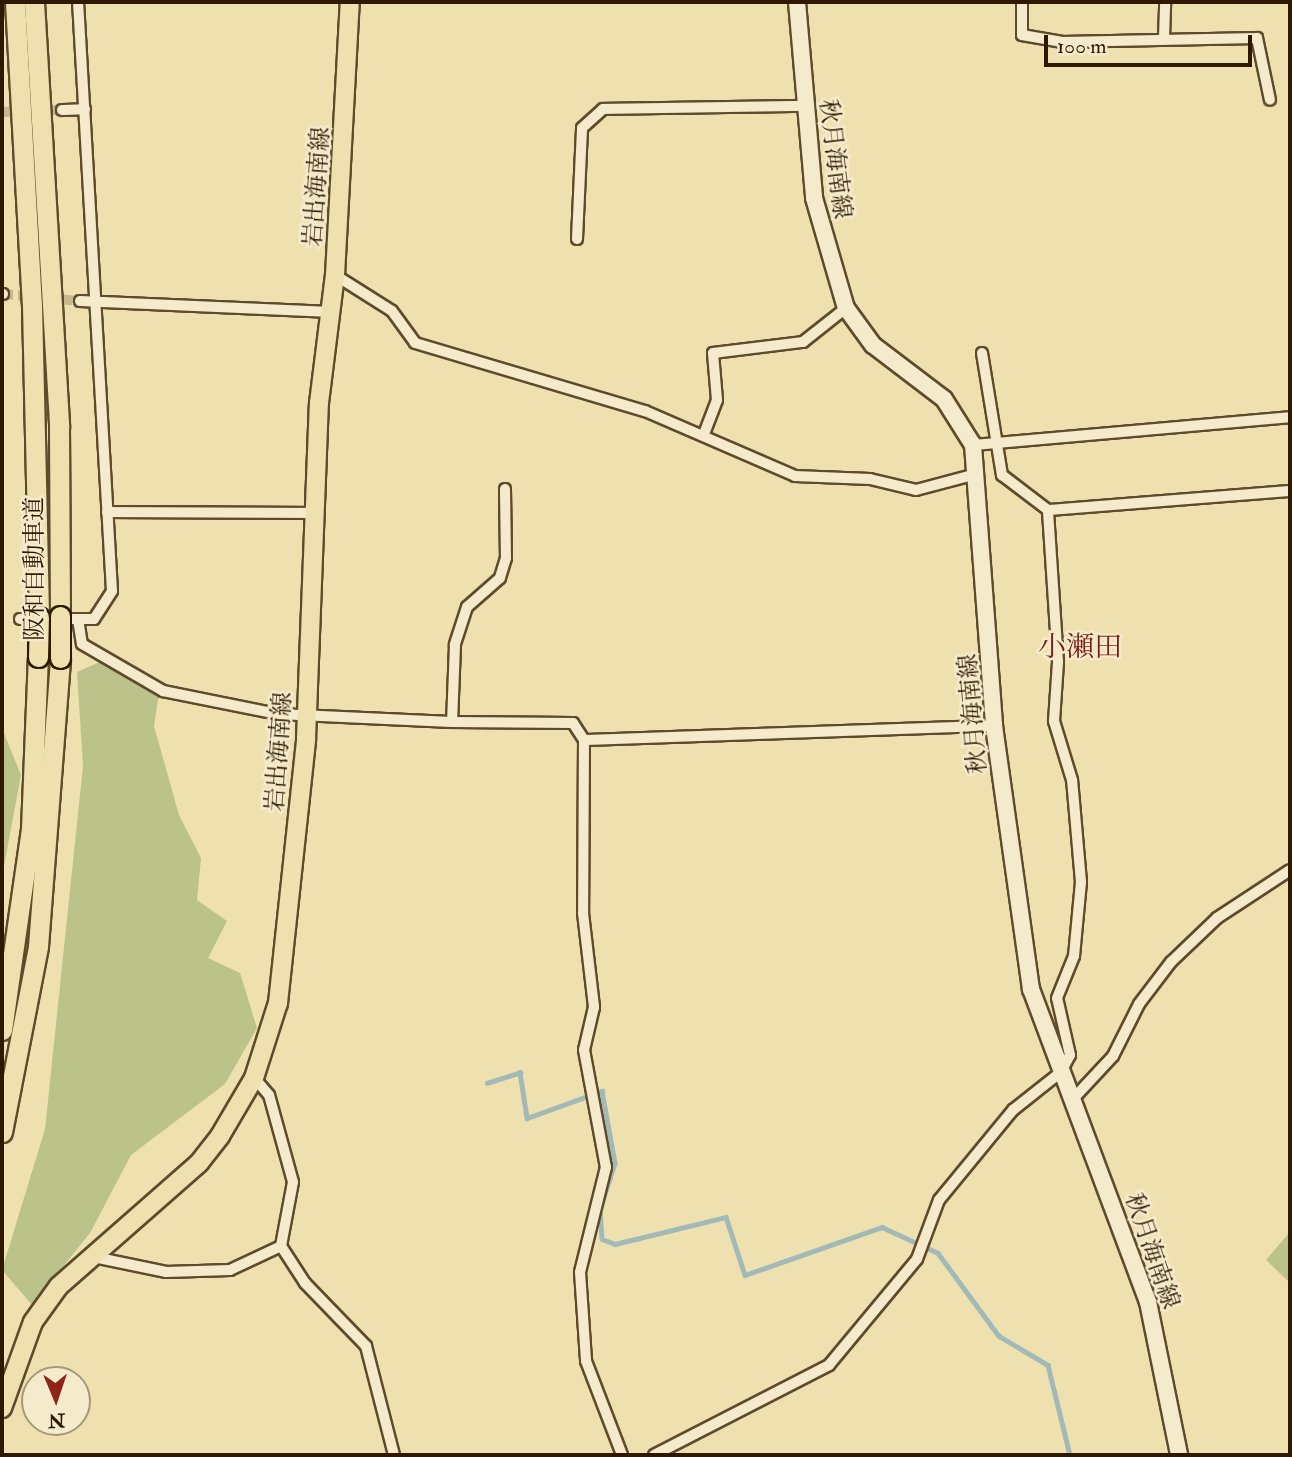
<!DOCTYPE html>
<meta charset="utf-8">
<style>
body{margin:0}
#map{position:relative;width:1292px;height:1457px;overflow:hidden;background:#efe0b0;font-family:"IM FELL Double Pica","Noto Serif JP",serif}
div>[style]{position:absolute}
.green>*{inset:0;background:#bbc28a}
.stream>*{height:4.5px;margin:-2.25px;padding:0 2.25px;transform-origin:2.25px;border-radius:2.25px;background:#a1bab8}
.minor-tunnel>*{height:10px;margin-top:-5px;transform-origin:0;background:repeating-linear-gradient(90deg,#c8b88d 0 10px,transparent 0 15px)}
.roads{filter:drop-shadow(2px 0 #5e4b2c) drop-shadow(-2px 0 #5e4b2c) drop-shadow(0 2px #5e4b2c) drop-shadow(0 -2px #5e4b2c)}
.minor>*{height:10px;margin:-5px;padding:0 5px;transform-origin:5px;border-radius:5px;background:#f5ebcc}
.secondary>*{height:16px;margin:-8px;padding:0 8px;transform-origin:8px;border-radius:8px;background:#f5ebcc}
.primary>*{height:18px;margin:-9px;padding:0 9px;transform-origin:9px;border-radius:9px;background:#efe0b0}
.motorway>*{height:19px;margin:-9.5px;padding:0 9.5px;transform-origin:9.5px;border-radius:9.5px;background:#efe0b0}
.bridges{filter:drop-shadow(2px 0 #2e1900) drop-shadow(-2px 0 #2e1900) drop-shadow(0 2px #2e1900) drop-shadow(0 -2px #2e1900)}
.motorway-bridge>*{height:19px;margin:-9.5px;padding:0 9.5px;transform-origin:9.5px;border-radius:9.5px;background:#efe0b0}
span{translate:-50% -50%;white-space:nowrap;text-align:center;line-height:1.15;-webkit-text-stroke:5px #f5ebcc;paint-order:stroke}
.street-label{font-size:24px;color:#2e1900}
.quarter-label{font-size:28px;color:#7a1f14}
.frame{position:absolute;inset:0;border:4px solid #2e1900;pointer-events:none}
.north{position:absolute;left:21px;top:1366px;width:70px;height:70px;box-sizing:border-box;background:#f5ebcc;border:2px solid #a5977a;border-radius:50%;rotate:178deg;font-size:19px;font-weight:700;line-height:28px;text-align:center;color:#2e1900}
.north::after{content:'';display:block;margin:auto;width:24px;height:32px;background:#8f2418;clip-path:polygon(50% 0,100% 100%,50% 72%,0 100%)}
.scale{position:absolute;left:1044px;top:35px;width:208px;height:32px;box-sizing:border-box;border:4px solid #2e1900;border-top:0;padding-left:9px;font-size:21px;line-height:24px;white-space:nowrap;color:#2e1900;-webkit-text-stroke:5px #f5ebcc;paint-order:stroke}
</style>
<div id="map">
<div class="green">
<i style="clip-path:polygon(109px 658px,160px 687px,154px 726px,179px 815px,201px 858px,197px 900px,227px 921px,208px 958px,240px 973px,257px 1028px,225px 1084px,131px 1155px,90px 1233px,32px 1305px,2px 1270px,45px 1129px,83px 766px,77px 672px)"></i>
<i style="clip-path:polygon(2px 728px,21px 775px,2px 877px)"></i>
<i style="clip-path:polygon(1290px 1232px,1290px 1283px,1266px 1260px)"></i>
</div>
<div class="stream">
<i style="left:487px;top:1083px;width:35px;rotate:-18deg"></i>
<i style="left:520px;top:1072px;width:47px;rotate:81.3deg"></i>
<i style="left:527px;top:1118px;width:80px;rotate:-19.8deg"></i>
<i style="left:602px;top:1091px;width:73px;rotate:79.8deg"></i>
<i style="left:615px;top:1163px;width:49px;rotate:107.7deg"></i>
<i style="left:600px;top:1210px;width:29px;rotate:86deg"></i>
<i style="left:602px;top:1239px;width:14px;rotate:21deg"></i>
<i style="left:615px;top:1244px;width:114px;rotate:-13.7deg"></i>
<i style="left:726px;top:1217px;width:61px;rotate:71.9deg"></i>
<i style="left:745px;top:1275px;width:145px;rotate:-19.3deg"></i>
<i style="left:882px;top:1227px;width:62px;rotate:24.9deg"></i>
<i style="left:938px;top:1253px;width:103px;rotate:53.7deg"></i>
<i style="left:999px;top:1336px;width:57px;rotate:30.6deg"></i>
<i style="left:1048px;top:1365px;width:93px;rotate:76.3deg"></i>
</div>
<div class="minor-tunnel">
<i style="left:2px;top:112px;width:60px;rotate:-1.9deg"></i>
<i style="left:3px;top:294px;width:77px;rotate:5.2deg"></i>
</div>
<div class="roads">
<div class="minor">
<i style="left:1022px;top:2px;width:33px;rotate:90deg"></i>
<i style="left:1022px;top:35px;width:41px;rotate:9.9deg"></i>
<i style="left:1062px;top:42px;width:195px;rotate:-1.2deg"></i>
<i style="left:1257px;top:38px;width:63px;rotate:78.2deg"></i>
<i style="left:1164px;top:37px;width:35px;rotate:-88deg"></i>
<i style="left:62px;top:110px;width:23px;rotate:-2deg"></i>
<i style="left:577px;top:239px;width:111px;rotate:-87.4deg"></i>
<i style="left:582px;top:128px;width:28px;rotate:-42deg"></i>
<i style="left:603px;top:109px;width:202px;rotate:-0.9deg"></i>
<i style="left:335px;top:275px;width:67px;rotate:32.3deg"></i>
<i style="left:392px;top:311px;width:39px;rotate:54deg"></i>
<i style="left:415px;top:343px;width:240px;rotate:16.5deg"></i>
<i style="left:645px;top:411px;width:163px;rotate:23.4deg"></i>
<i style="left:795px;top:476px;width:75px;rotate:2.3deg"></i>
<i style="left:870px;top:479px;width:47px;rotate:13.4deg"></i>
<i style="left:916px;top:490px;width:62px;rotate:-14.9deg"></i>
<i style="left:2px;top:294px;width:1px"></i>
<i style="left:80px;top:301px;width:252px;rotate:2.5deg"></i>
<i style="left:982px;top:353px;width:124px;rotate:80.7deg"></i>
<i style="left:1002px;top:475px;width:58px;rotate:37.3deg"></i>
<i style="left:1048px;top:510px;width:243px;rotate:-4.5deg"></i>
<i style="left:704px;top:434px;width:36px;rotate:-69deg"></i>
<i style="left:717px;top:400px;width:47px;rotate:-94.9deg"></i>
<i style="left:713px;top:353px;width:91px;rotate:-7deg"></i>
<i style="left:803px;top:342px;width:55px;rotate:-38.3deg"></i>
<i style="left:973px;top:445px;width:318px;rotate:-5deg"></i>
<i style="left:505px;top:489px;width:69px;rotate:89.2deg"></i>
<i style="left:506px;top:558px;width:21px;rotate:107deg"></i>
<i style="left:500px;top:578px;width:44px;rotate:138.7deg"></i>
<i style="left:467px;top:607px;width:40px;rotate:108deg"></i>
<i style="left:455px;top:645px;width:77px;rotate:92.2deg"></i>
<i style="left:452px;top:722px;width:121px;rotate:0.5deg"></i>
<i style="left:573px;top:723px;width:20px;rotate:57deg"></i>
<i style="left:584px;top:740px;width:173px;rotate:90.3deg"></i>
<i style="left:583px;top:913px;width:95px;rotate:83.3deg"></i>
<i style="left:594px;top:1007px;width:44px;rotate:103.1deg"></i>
<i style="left:584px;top:1050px;width:119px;rotate:79.4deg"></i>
<i style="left:606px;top:1167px;width:108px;rotate:103.9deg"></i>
<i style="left:580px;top:1272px;width:89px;rotate:86.1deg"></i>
<i style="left:586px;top:1361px;width:101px;rotate:69deg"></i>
<i style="left:107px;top:512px;width:208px;rotate:0.3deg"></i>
<i style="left:20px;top:619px;width:21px"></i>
<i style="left:57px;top:619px;width:37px"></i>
<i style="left:94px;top:619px;width:33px;rotate:-57deg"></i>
<i style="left:112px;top:591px;width:590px;rotate:-93.3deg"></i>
<i style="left:78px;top:619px;width:25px;rotate:81deg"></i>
<i style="left:82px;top:644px;width:94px;rotate:30.1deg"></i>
<i style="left:163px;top:691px;width:116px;rotate:11.4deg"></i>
<i style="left:277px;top:714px;width:175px;rotate:2.6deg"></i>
<i style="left:584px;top:740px;width:410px;rotate:-2deg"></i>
<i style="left:1072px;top:1100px;width:60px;rotate:-47deg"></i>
<i style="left:1113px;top:1056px;width:58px;rotate:-63.4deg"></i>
<i style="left:1139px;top:1004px;width:53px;rotate:-52.7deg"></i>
<i style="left:1171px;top:962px;width:64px;rotate:-43.7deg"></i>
<i style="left:1217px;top:918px;width:87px;rotate:-33.3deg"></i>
<i style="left:281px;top:1246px;width:44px;rotate:57deg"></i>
<i style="left:305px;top:1283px;width:88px;rotate:45.9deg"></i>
<i style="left:366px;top:1346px;width:113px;rotate:75.6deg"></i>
<i style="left:89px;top:1256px;width:79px;rotate:11.7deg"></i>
<i style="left:166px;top:1272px;width:64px;rotate:-1.8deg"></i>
<i style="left:230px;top:1270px;width:56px;rotate:-25.2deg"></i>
<i style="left:281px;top:1246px;width:65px;rotate:-79.4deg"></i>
<i style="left:293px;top:1182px;width:90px;rotate:-105.4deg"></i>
<i style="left:269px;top:1095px;width:23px;rotate:-131deg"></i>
<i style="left:654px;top:1455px;width:197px;rotate:-27.2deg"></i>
<i style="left:829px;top:1365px;width:138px;rotate:-50.3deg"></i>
<i style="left:917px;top:1259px;width:63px;rotate:-69.6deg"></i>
<i style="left:939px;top:1200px;width:117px;rotate:-50.6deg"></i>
<i style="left:1013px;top:1110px;width:61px;rotate:-38.4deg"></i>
<i style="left:1061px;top:1072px;width:19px;rotate:-62deg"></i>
<i style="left:1070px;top:1055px;width:58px;rotate:-102.8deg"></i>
<i style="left:1057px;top:998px;width:45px;rotate:-68deg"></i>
<i style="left:1074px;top:956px;width:74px;rotate:-84.6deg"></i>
<i style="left:1081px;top:882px;width:102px;rotate:-95deg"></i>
<i style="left:1072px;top:780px;width:62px;rotate:-107deg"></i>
<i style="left:1054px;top:721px;width:59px;rotate:-86.1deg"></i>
<i style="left:1058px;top:662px;width:152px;rotate:-93.8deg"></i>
</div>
<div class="secondary">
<i style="left:797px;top:2px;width:197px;rotate:85deg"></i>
<i style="left:814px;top:198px;width:115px;rotate:73.8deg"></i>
<i style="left:846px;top:308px;width:46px;rotate:53.9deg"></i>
<i style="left:873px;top:345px;width:89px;rotate:37.3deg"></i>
<i style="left:944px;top:399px;width:54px;rotate:57.8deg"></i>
<i style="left:973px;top:445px;width:282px;rotate:85.7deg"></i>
<i style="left:994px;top:726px;width:266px;rotate:82deg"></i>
<i style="left:1031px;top:989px;width:334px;rotate:69.5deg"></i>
<i style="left:1148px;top:1302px;width:156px;rotate:78.5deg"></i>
</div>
<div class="primary">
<i style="left:2px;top:1408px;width:91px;rotate:-70.2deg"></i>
<i style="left:33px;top:1322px;width:44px;rotate:-54.2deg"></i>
<i style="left:59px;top:1286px;width:186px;rotate:-41.3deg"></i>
<i style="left:199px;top:1163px;width:34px;rotate:-52deg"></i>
<i style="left:220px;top:1136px;width:67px;rotate:-59.6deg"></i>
<i style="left:254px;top:1078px;width:79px;rotate:-72.3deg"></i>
<i style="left:278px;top:1003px;width:265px;rotate:-83.9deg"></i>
<i style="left:306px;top:739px;width:336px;rotate:-87.8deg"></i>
<i style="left:319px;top:403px;width:129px;rotate:-82.9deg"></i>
<i style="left:335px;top:275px;width:273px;rotate:-86.9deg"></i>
</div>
<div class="motorway">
<i style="left:15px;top:2px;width:303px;rotate:86.8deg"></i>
<i style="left:32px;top:305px;width:312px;rotate:88.7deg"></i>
<i style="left:34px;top:2px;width:426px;rotate:86.6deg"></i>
<i style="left:59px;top:427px;width:189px;rotate:89.7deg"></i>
<i style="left:2px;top:1030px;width:203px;rotate:-81.8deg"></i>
<i style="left:31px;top:829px;width:172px;rotate:-87.7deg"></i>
<i style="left:2px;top:1132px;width:189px;rotate:-79deg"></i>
<i style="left:38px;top:946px;width:289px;rotate:-85.6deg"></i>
</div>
</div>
<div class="bridges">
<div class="motorway-bridge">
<i style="left:38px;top:657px;width:40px;rotate:-88.6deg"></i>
<i style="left:60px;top:658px;width:42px;rotate:-90deg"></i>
</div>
</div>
<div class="street-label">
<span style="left:835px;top:159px;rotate:83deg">秋月海南線</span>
<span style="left:317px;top:187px;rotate:-86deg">岩出海南線</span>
<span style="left:35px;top:569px;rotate:-90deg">阪和自動車道</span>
<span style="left:973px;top:714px;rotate:-95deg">秋月海南線</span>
<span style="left:279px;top:752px;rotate:-86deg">岩出海南線</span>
<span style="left:1152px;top:1251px;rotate:71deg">秋月海南線</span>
</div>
<div class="quarter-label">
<span style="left:1080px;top:648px">小瀬田</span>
</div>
<div class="frame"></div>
<div class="north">N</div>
<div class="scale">100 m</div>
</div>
